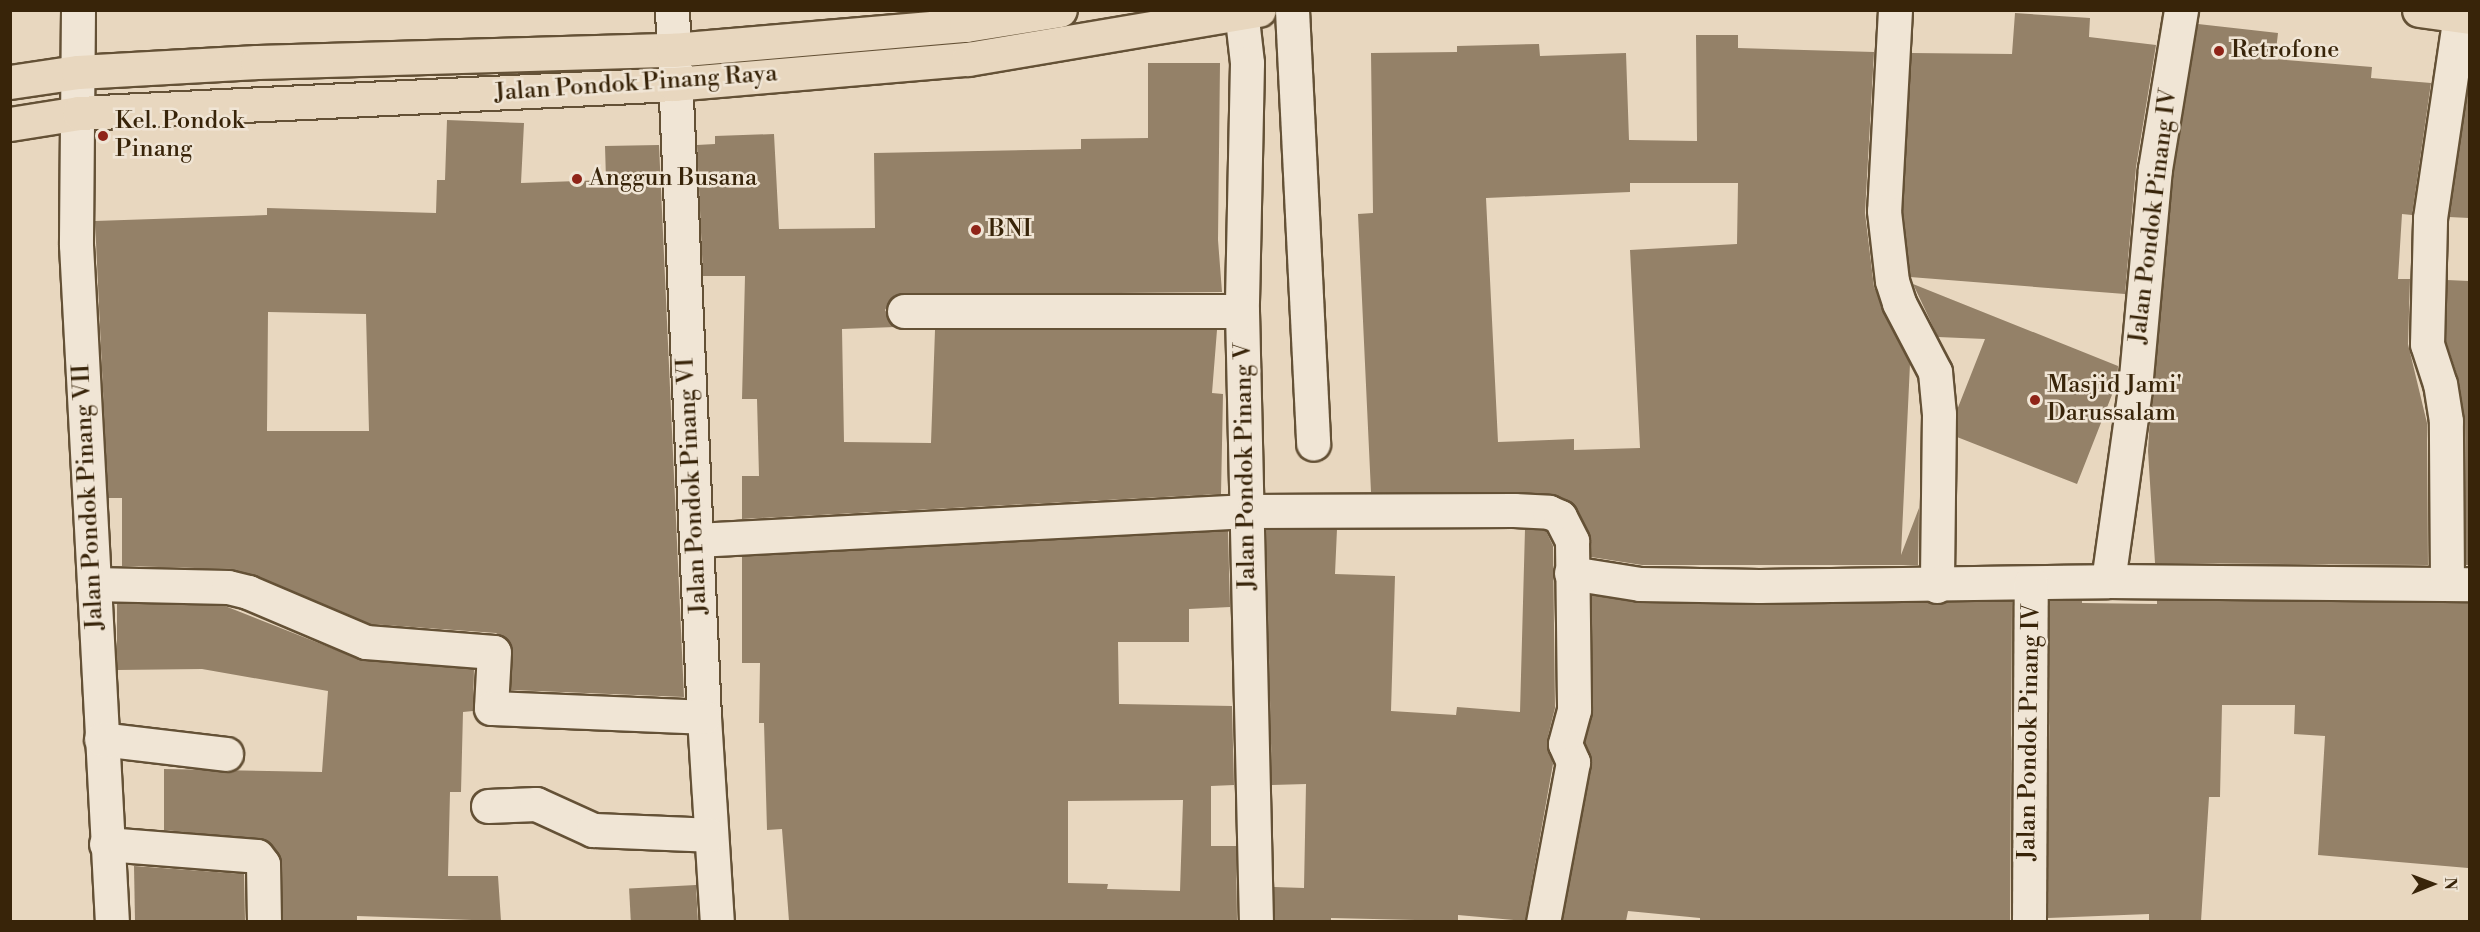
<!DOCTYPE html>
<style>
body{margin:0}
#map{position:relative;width:2480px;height:932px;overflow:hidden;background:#e8d7bf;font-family:"Libre Bodoni",serif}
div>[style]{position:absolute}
.building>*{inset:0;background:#948168;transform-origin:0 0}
.roads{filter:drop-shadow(2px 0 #645136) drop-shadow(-2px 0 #645136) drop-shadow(0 2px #645136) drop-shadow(0 -2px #645136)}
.minor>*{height:33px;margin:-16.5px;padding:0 16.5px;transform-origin:16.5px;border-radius:16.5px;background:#f0e5d5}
.major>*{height:33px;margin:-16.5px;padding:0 16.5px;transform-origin:16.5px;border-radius:16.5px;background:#e8d7bf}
.dots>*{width:16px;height:16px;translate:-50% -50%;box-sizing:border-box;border:3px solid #f0e5d5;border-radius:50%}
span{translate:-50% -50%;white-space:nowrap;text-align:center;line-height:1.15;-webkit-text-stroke:5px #f0e5d5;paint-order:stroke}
.poi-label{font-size:24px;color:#382409}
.left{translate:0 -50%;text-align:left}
.street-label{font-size:24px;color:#382409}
.frame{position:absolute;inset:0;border:12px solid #382409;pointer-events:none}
.north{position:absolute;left:2402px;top:854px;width:60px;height:60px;-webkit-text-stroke:4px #f0e5d5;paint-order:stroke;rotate:89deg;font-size:16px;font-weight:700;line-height:24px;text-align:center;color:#382409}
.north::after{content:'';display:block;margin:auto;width:21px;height:27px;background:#382409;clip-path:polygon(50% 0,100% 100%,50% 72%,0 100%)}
</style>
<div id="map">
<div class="building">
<i style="clip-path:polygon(2015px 13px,2090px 18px,2089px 37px,2156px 45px,2136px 167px,2125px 294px,1910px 277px,1903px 210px,1911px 53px,2012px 54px)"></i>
<i style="clip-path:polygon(2198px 24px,2278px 33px,2275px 59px,2372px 67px,2371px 78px,2431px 83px,2412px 215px,2402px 214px,2398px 279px,2410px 279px,2408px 344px,2427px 423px,2428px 565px,2155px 563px,2148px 451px,2150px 416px,2174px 171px)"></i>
<i style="clip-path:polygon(evenodd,1696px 35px,1738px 35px,1738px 48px,1874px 52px,1865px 213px,1874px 287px,1910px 364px,1901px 555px,1919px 508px,1918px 565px,1642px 565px,1591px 557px,1589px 533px,1577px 509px,1556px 495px,1371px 492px,1358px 214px,1373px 213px,1371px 53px,1457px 52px,1457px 46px,1539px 44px,1540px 56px,1626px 53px,1629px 140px,1697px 141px,1696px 35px,1630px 183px,1738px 183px,1737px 244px,1630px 250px,1640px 448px,1574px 450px,1574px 439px,1498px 442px,1486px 198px,1630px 192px,1630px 183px)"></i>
<i style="clip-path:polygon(1148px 63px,1220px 63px,1218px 240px,1222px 292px,895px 295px,885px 310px,895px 327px,842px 329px,844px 442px,931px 443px,935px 330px,1217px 330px,1212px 393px,1223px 394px,1221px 494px,742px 519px,742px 476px,759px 476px,757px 399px,742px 399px,745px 276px,703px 276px,697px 145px,715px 144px,715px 136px,774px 134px,779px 229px,875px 228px,874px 153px,1081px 149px,1081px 139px,1148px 138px)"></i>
<i style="clip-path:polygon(2468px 86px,2469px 218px,2449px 217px)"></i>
<i style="clip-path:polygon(evenodd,447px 120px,524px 123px,521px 183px,606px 180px,605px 146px,659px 145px,684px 697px,511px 690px,511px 644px,496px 633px,370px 624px,232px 569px,122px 566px,122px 498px,108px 498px,95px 221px,267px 215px,267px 208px,436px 213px,437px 180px,445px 180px,447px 120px,268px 312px,366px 314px,369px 431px,267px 431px,268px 312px)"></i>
<i style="clip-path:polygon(2447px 280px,2469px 281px,2469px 565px,2466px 565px,2465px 421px,2459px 381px,2446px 341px)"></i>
<i style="clip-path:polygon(1913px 284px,2118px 366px,2117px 382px,2077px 484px,1957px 437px,1957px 410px,1985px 339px,1938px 337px)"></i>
<i style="clip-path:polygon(1337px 529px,1335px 574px,1395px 576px,1391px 711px,1456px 715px,1457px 707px,1520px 712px,1525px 529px,1546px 531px,1553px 546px,1555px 708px,1547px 740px,1553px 764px,1525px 921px,1458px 915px,1458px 921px,1331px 918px,1331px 921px,1275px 921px,1274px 887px,1304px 888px,1306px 784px,1272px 785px,1266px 530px)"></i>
<i style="clip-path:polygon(evenodd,1228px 531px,1230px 607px,1189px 609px,1189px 642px,1118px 642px,1119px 704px,1232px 706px,1234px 785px,1211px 786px,1211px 846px,1236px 846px,1237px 921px,789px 921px,782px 829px,767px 830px,764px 723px,759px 723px,760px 663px,742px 663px,742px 556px,1228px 531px,1183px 800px,1180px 891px,1107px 889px,1108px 884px,1068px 883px,1068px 801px,1183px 800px)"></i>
<i style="clip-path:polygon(1591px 595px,1640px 603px,1759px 605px,2012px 601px,2010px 921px,1700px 921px,1700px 918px,1628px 911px,1626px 921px,1562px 920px,1591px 765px,1585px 742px,1593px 710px)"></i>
<i style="clip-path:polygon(2082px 600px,2082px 603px,2157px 604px,2157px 600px,2469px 603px,2468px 868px,2318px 855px,2325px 736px,2294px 734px,2295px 705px,2222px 705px,2220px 797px,2209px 797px,2201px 921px,2149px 921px,2149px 914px,2048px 918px,2050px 601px)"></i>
<i style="clip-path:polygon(117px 603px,225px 606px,359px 659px,474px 669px,473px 711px,463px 712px,461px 792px,450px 792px,448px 876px,498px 876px,501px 921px,357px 916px,357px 921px,283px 921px,282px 863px,266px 840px,164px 830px,164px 769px,322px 772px,328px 691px,202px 669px,117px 670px)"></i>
<i style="clip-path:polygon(134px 866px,244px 874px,245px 921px,135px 921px)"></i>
<i style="left:696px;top:885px;width:36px;height:67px;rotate:87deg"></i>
</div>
<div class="roads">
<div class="minor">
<i style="left:78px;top:10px;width:235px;rotate:90.5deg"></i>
<i style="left:76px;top:245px;width:678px;rotate:86.96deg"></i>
<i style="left:672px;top:10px;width:708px;rotate:87.41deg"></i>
<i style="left:704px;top:717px;width:205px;rotate:86.4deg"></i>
<i style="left:1241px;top:10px;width:53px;rotate:83.5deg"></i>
<i style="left:1247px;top:63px;width:248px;rotate:91.2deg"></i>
<i style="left:1242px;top:311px;width:611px;rotate:88.69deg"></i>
<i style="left:1292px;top:10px;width:434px;rotate:87.2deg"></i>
<i style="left:1895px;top:10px;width:201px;rotate:93.1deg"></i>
<i style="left:1884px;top:211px;width:70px;rotate:83.5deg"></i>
<i style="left:1892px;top:281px;width:23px;rotate:72deg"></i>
<i style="left:1899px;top:303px;width:78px;rotate:62.4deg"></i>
<i style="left:1935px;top:372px;width:42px;rotate:84.6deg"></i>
<i style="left:1939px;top:414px;width:172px;rotate:90.7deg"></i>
<i style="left:904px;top:311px;width:338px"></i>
<i style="left:696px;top:540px;width:553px;rotate:-3.01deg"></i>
<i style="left:1248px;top:511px;width:266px;rotate:-0.2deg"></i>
<i style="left:1514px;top:510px;width:35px;rotate:3deg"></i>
<i style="left:1549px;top:512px;width:12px;rotate:24deg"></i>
<i style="left:1560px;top:517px;width:27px;rotate:63deg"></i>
<i style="left:1572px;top:541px;width:169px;rotate:89.3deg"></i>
<i style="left:1574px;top:710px;width:35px;rotate:105deg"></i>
<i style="left:1565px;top:744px;width:20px;rotate:66deg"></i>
<i style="left:1573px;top:762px;width:163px;rotate:100.6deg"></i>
<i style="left:1571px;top:573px;width:70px;rotate:9.1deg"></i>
<i style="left:1640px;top:584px;width:119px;rotate:1deg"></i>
<i style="left:1759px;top:586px;width:349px;rotate:-0.8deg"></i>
<i style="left:2108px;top:581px;width:362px;rotate:0.5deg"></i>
<i style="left:2108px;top:581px;width:195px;rotate:-82deg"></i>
<i style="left:2135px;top:388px;width:220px;rotate:-84.8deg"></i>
<i style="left:2155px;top:169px;width:161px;rotate:-80.7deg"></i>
<i style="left:2447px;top:583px;width:162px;rotate:-90.4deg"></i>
<i style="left:2446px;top:421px;width:37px;rotate:-99deg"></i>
<i style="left:2440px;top:384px;width:42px;rotate:-108deg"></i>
<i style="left:2427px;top:344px;width:126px;rotate:-88.6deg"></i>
<i style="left:2430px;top:218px;width:205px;rotate:-81.6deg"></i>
<i style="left:94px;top:584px;width:134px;rotate:1.3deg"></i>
<i style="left:228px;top:587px;width:21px;rotate:14deg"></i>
<i style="left:248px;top:592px;width:128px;rotate:23deg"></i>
<i style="left:366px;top:642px;width:128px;rotate:4.5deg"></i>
<i style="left:494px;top:652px;width:56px;rotate:93.1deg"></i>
<i style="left:491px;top:708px;width:213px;rotate:2.4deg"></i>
<i style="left:101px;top:739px;width:126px;rotate:6.8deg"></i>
<i style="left:488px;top:806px;width:48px;rotate:-2.4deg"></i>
<i style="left:536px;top:804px;width:63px;rotate:24.5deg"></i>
<i style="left:593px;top:830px;width:117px;rotate:2.4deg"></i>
<i style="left:106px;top:844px;width:151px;rotate:4.5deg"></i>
<i style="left:257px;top:856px;width:10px;rotate:53deg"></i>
<i style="left:263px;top:864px;width:58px;rotate:89deg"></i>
<i style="left:2029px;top:922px;width:339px;rotate:-89.7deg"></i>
</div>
<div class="major">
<i style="left:2419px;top:10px;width:51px;rotate:7.8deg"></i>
<i style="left:10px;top:82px;width:69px;rotate:-8.4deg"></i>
<i style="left:78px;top:72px;width:179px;rotate:-3.2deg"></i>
<i style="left:257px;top:62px;width:416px;rotate:-1.7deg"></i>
<i style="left:673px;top:50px;width:294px;rotate:-4.9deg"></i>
<i style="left:966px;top:25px;width:95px;rotate:-9.1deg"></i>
<i style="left:10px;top:124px;width:70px;rotate:-9.1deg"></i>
<i style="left:79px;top:113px;width:596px;rotate:-2.79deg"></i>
<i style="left:674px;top:84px;width:295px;rotate:-4.9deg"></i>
<i style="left:968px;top:59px;width:295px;rotate:-9.6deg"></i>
</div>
</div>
<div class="dots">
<i style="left:2219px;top:51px;background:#8f2418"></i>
<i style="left:103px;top:136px;background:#8f2418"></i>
<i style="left:577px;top:179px;background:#8f2418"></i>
<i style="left:976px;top:230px;background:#8f2418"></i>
<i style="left:2035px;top:400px;background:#8f2418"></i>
</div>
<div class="poi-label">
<span class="left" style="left:2231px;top:51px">Retrofone</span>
<span class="left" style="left:115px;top:136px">Kel. Pondok<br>Pinang</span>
<span class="left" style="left:589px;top:179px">Anggun Busana</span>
<span class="left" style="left:988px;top:230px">BNI</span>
<span class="left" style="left:2047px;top:400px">Masjid Jami'<br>Darussalam</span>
</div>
<div class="street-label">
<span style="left:636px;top:84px;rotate:-4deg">Jalan Pondok Pinang Raya</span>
<span style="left:2154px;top:216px;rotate:-83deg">Jalan Pondok Pinang IV</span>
<span style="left:1246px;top:466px;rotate:-91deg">Jalan Pondok Pinang V</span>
<span style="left:693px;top:486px;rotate:-93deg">Jalan Pondok Pinang VI</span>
<span style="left:89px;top:497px;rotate:-93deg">Jalan Pondok Pinang VII</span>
<span style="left:2030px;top:732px;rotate:-89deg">Jalan Pondok Pinang IV</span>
</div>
<div class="frame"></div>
<div class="north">N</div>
</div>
